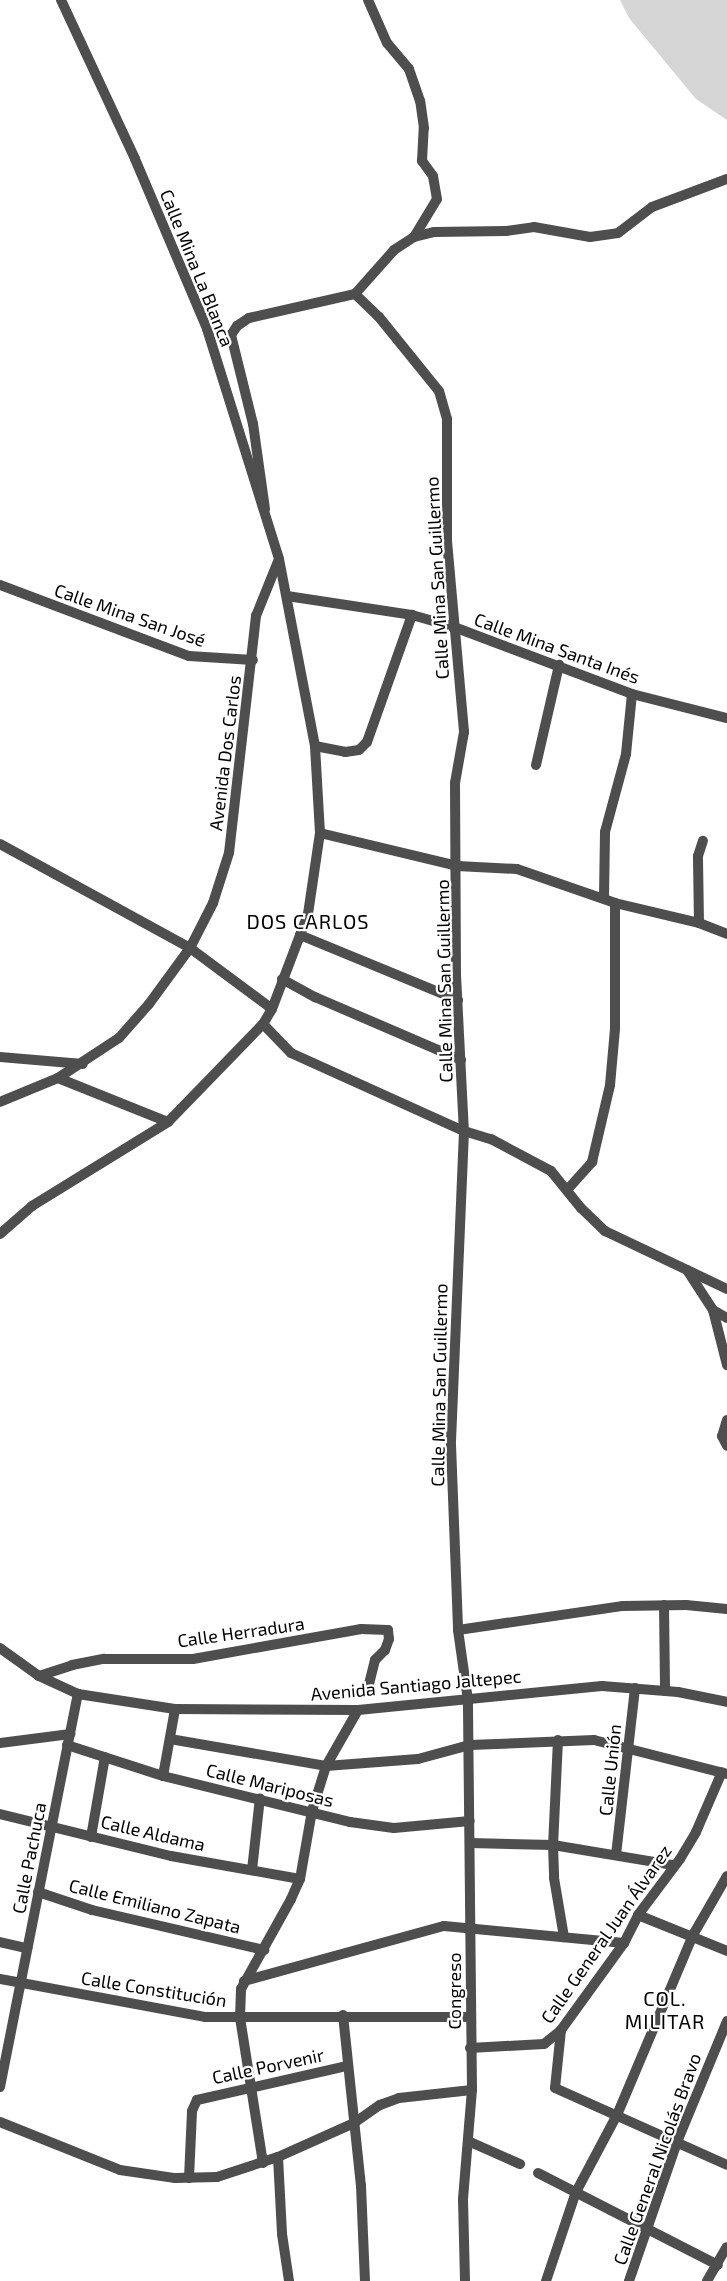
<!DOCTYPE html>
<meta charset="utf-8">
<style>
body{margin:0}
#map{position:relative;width:727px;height:2281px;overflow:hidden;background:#fff;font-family:"Exo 2",sans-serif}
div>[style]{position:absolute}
.green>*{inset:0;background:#d5d5d5}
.minor>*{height:10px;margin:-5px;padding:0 5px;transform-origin:5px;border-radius:5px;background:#4e4e4e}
.tertiary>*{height:10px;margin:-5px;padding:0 5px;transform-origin:5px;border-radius:5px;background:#4e4e4e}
span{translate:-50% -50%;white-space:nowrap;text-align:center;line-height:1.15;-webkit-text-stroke:4.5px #fff;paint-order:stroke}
.street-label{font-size:18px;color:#000}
.quarter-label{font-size:20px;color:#000;letter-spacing:1px}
</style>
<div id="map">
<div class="green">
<i style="clip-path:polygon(620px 0,727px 0,727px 120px,696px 99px,629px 18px)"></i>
</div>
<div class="minor">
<i style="left:61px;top:0;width:175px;rotate:65deg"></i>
<i style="left:135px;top:159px;width:185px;rotate:67deg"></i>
<i style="left:207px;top:329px;width:241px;rotate:72.6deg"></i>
<i style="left:414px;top:237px;width:21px;rotate:-14deg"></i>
<i style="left:434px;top:232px;width:72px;rotate:-0.8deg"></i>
<i style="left:506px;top:231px;width:28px;rotate:-8deg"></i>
<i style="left:534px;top:227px;width:57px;rotate:10.1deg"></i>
<i style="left:590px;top:237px;width:28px;rotate:-8deg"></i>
<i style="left:618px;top:233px;width:43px;rotate:-37.4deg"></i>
<i style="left:652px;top:207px;width:80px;rotate:-20.5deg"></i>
<i style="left:355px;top:294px;width:33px;rotate:44deg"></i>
<i style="left:379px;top:317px;width:95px;rotate:51deg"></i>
<i style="left:439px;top:391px;width:29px;rotate:74deg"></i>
<i style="left:447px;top:419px;width:122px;rotate:90deg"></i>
<i style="left:447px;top:541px;width:192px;rotate:84.9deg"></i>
<i style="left:464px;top:732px;width:52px;rotate:100deg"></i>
<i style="left:455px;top:783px;width:192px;rotate:89.7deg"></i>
<i style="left:456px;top:975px;width:156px;rotate:87.1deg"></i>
<i style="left:464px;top:1131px;width:314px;rotate:92.4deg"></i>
<i style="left:451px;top:1445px;width:185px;rotate:87.8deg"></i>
<i style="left:458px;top:1630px;width:71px;rotate:81.9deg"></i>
<i style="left:265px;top:509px;width:86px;rotate:-98deg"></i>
<i style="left:253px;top:424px;width:92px;rotate:-103.9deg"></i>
<i style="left:231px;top:335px;width:11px;rotate:-56deg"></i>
<i style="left:237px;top:326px;width:14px;rotate:-34deg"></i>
<i style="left:249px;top:318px;width:109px;rotate:-12.8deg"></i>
<i style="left:355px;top:294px;width:59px;rotate:-48.4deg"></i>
<i style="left:394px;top:250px;width:24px;rotate:-33deg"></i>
<i style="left:414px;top:237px;width:44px;rotate:-58.8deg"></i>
<i style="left:437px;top:199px;width:23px;rotate:-100deg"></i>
<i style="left:433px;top:176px;width:19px;rotate:-126deg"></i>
<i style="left:422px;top:161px;width:33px;rotate:-87deg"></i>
<i style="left:424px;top:128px;width:27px;rotate:-98deg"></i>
<i style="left:420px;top:101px;width:34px;rotate:-109deg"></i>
<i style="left:409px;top:69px;width:34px;rotate:-130deg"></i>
<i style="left:387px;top:43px;width:47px;rotate:-113.8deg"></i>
<i style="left:0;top:585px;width:202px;rotate:20.6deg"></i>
<i style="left:189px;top:656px;width:64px;rotate:3.6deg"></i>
<i style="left:287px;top:596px;width:126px;rotate:8.6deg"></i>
<i style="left:412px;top:615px;width:44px;rotate:15.9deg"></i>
<i style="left:454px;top:627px;width:190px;rotate:20.6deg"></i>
<i style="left:632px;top:694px;width:98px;rotate:14.2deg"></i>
<i style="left:315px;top:746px;width:31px;rotate:11deg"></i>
<i style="left:345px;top:752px;width:14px;rotate:-8deg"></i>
<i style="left:359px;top:750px;width:11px;rotate:-45deg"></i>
<i style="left:367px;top:742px;width:135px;rotate:-70.5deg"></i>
<i style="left:536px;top:765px;width:103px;rotate:-77deg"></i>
<i style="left:320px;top:833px;width:141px;rotate:13.5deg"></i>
<i style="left:457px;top:866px;width:60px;rotate:2.9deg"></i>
<i style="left:517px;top:869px;width:104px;rotate:19.1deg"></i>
<i style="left:615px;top:903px;width:86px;rotate:13.4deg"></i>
<i style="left:699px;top:923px;width:30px;rotate:21deg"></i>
<i style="left:0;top:844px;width:217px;rotate:28.7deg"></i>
<i style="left:190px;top:948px;width:102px;rotate:36.6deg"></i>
<i style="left:604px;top:897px;width:65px;rotate:-89.1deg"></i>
<i style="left:605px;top:832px;width:81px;rotate:-74.9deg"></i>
<i style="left:626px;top:754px;width:60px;rotate:-84.3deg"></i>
<i style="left:699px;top:923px;width:67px;rotate:-90.9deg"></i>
<i style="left:698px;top:856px;width:16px;rotate:-72deg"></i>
<i style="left:300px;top:935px;width:171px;rotate:22.4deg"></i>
<i style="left:282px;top:979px;width:38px;rotate:29deg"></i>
<i style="left:315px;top:997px;width:159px;rotate:23.3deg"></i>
<i style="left:263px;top:1024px;width:40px;rotate:46deg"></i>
<i style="left:291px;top:1053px;width:190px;rotate:24.3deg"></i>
<i style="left:464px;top:1131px;width:28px;rotate:17deg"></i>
<i style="left:491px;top:1139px;width:68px;rotate:28.1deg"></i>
<i style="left:551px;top:1171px;width:48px;rotate:51deg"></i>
<i style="left:581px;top:1208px;width:33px;rotate:44deg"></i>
<i style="left:605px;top:1231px;width:135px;rotate:25.4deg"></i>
<i style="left:0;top:1057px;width:83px;rotate:4.8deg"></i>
<i style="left:58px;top:1078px;width:118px;rotate:21.8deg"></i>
<i style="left:567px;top:1190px;width:38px;rotate:-48deg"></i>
<i style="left:592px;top:1162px;width:79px;rotate:-76.8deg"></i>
<i style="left:610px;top:1085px;width:56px;rotate:-84.9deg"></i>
<i style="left:615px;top:1029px;width:126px;rotate:-90deg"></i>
<i style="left:687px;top:1270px;width:48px;rotate:57deg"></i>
<i style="left:713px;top:1310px;width:57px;rotate:75.7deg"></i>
<i style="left:713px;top:1310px;width:16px;rotate:30deg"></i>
<i style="left:727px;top:1420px;width:17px;rotate:107deg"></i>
<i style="left:722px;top:1436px;width:11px;rotate:63deg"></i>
<i style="left:664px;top:1605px;width:86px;rotate:89.3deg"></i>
<i style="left:458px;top:1630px;width:167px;rotate:-8.3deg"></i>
<i style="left:623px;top:1606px;width:63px;rotate:-0.9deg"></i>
<i style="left:686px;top:1605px;width:41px;rotate:5.6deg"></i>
<i style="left:39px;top:1676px;width:35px;rotate:-18deg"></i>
<i style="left:72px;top:1665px;width:33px;rotate:-11deg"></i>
<i style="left:104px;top:1659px;width:89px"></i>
<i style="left:193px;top:1659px;width:171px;rotate:-10.1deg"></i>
<i style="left:361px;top:1629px;width:27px;rotate:2deg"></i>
<i style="left:388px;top:1630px;width:9px;rotate:84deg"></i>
<i style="left:389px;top:1639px;width:12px;rotate:110deg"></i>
<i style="left:385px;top:1650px;width:14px;rotate:135deg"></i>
<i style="left:375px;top:1660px;width:25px;rotate:104deg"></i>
<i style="left:170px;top:1739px;width:158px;rotate:9.8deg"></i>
<i style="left:326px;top:1766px;width:92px;rotate:-4.4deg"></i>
<i style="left:418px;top:1759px;width:54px;rotate:-15.1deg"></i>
<i style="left:470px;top:1745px;width:124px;rotate:-2.3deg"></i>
<i style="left:594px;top:1740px;width:137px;rotate:14.3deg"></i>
<i style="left:558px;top:1740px;width:105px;rotate:92.7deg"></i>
<i style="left:553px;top:1845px;width:33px;rotate:88deg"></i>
<i style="left:554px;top:1878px;width:60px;rotate:80.4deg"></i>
<i style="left:0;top:1743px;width:71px;rotate:-7.3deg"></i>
<i style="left:67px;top:1745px;width:101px;rotate:17.9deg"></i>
<i style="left:163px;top:1776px;width:193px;rotate:13.8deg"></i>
<i style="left:350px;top:1822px;width:44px;rotate:7.8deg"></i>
<i style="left:394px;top:1828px;width:76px;rotate:-5.3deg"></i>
<i style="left:163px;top:1776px;width:68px;rotate:-79.8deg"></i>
<i style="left:0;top:1814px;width:176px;rotate:13.8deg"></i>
<i style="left:171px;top:1856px;width:131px;rotate:10.1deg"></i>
<i style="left:91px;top:1837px;width:81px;rotate:-80.1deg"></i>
<i style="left:470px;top:1843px;width:83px;rotate:1.4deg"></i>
<i style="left:553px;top:1845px;width:122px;rotate:9.5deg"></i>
<i style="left:616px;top:1855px;width:168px;rotate:-83.5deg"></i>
<i style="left:252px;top:1870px;width:72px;rotate:-83.7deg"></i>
<i style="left:38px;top:1892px;width:57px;rotate:18.4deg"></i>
<i style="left:92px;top:1910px;width:177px;rotate:13.1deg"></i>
<i style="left:638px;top:1915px;width:96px;rotate:22deg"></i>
<i style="left:0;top:1942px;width:28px;rotate:13deg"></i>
<i style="left:0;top:1979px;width:208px;rotate:10.5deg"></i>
<i style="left:205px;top:2017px;width:264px"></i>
<i style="left:244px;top:1981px;width:207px;rotate:-15.4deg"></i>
<i style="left:444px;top:1926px;width:181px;rotate:5.4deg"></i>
<i style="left:343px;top:2015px;width:172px;rotate:84deg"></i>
<i style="left:361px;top:2186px;width:95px;rotate:87.6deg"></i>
<i style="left:561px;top:2030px;width:58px;rotate:95.9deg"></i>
<i style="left:555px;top:2088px;width:188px;rotate:24.1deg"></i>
<i style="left:470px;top:2048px;width:74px;rotate:-3.1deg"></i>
<i style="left:544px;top:2044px;width:22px;rotate:-39deg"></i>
<i style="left:561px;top:2030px;width:107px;rotate:-54.1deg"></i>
<i style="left:624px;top:1943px;width:31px;rotate:-63deg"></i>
<i style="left:638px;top:1915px;width:70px;rotate:-53.1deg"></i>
<i style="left:680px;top:1859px;width:31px;rotate:-59deg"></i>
<i style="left:696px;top:1832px;width:65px;rotate:-66.6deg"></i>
<i style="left:0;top:2087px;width:401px;rotate:-78.8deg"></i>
<i style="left:0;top:2122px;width:129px;rotate:21.8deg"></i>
<i style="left:120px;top:2170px;width:56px;rotate:8.3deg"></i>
<i style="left:175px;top:2178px;width:42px;rotate:-1.4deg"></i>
<i style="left:217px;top:2177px;width:64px;rotate:-18.2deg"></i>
<i style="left:278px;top:2157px;width:83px;rotate:-24.1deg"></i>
<i style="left:354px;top:2123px;width:32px;rotate:-35deg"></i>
<i style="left:380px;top:2105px;width:20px;rotate:-20deg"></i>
<i style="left:399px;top:2098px;width:73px;rotate:-6.3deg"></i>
<i style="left:468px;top:2141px;width:57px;rotate:23.9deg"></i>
<i style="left:278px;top:2157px;width:77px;rotate:87deg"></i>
<i style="left:282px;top:2234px;width:48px;rotate:81.5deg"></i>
<i style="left:263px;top:2163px;width:147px;rotate:-99deg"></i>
<i style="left:240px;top:2018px;width:29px;rotate:-88deg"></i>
<i style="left:241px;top:1989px;width:103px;rotate:-60.9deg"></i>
<i style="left:291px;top:1899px;width:22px;rotate:-66deg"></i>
<i style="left:300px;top:1879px;width:69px;rotate:-80deg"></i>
<i style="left:312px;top:1811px;width:47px;rotate:-72.7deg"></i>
<i style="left:326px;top:1766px;width:64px;rotate:-60.3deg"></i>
<i style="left:538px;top:2173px;width:202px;rotate:27.1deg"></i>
<i style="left:189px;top:2178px;width:67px;rotate:-87.4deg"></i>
<i style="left:192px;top:2111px;width:12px;rotate:-66deg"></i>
<i style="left:197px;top:2100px;width:154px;rotate:-12.8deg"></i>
<i style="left:546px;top:2281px;width:94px;rotate:-71.4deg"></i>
<i style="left:576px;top:2192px;width:87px;rotate:-62deg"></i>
<i style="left:617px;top:2115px;width:195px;rotate:-67.1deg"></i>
<i style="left:693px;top:1935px;width:68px;rotate:-60deg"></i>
<i style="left:629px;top:2281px;width:147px;rotate:-70.9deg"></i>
<i style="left:677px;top:2142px;width:131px;rotate:-67.5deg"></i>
<i style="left:707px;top:2281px;width:39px;rotate:-60deg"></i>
</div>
<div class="tertiary">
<i style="left:0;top:1102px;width:63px;rotate:-22.5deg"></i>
<i style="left:58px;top:1078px;width:73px;rotate:-33.3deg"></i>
<i style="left:119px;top:1038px;width:45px;rotate:-48.6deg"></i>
<i style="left:149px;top:1004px;width:69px;rotate:-53.8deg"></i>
<i style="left:190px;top:948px;width:51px;rotate:-62.9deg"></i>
<i style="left:213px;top:903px;width:52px;rotate:-72.3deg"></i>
<i style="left:229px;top:853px;width:239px;rotate:-83.5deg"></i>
<i style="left:256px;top:616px;width:61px;rotate:-68deg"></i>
<i style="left:0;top:1234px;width:43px;rotate:-41.2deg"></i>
<i style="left:32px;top:1206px;width:160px;rotate:-31.7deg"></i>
<i style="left:168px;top:1122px;width:136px;rotate:-45.9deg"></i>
<i style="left:263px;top:1024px;width:17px;rotate:-59deg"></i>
<i style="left:272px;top:1009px;width:102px;rotate:-69.2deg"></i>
<i style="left:308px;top:914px;width:82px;rotate:-81.6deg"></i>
<i style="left:320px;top:833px;width:87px;rotate:-93.3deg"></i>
<i style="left:315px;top:746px;width:190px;rotate:-100.9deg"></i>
<i style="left:0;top:1648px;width:48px;rotate:35.7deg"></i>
<i style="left:39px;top:1676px;width:43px;rotate:24.8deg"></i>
<i style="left:78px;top:1694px;width:98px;rotate:8.8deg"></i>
<i style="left:175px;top:1709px;width:183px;rotate:0.3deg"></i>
<i style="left:358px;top:1710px;width:245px;rotate:-5.6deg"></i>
<i style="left:602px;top:1686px;width:76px;rotate:4.5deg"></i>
<i style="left:678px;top:1692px;width:50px;rotate:11.5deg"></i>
<i style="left:465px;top:2281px;width:82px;rotate:-91.4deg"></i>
<i style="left:463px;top:2199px;width:109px;rotate:-85.3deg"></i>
<i style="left:472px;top:2090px;width:390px;rotate:-90.6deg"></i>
</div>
<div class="street-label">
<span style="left:197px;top:268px;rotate:68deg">Calle Mina La Blanca</span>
<span style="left:437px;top:578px;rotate:-93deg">Calle Mina San Guillermo</span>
<span style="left:130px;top:615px;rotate:19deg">Calle Mina San José</span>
<span style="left:557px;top:648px;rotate:20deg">Calle Mina Santa Inés</span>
<span style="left:225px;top:753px;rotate:-83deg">Avenida Dos Carlos</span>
<span style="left:444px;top:981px;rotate:-91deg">Calle Mina San Guillermo</span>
<span style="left:439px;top:1385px;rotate:-89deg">Calle Mina San Guillermo</span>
<span style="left:241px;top:1632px;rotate:-8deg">Calle Herradura</span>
<span style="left:416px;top:1685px;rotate:-5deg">Avenida Santiago Jaltepec</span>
<span style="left:610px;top:1770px;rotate:-84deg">Calle Unión</span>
<span style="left:270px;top:1785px;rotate:14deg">Calle Mariposas</span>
<span style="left:153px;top:1833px;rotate:13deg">Calle Aldama</span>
<span style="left:29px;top:1858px;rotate:-79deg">Calle Pachuca</span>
<span style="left:155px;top:1906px;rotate:14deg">Calle Emiliano Zapata</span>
<span style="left:606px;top:1934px;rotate:-55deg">Calle General Juan Álvarez</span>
<span style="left:154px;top:1989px;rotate:9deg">Calle Constitución</span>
<span style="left:454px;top:1991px;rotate:-90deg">Congreso</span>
<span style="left:268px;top:2066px;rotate:-12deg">Calle Porvenir</span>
<span style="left:657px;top:2159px;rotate:-70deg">Calle General Nicolás Bravo</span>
</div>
<div class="quarter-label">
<span style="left:308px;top:921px">DOS CARLOS</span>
<span style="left:665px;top:2010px">COL.<br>MILITAR</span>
</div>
</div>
